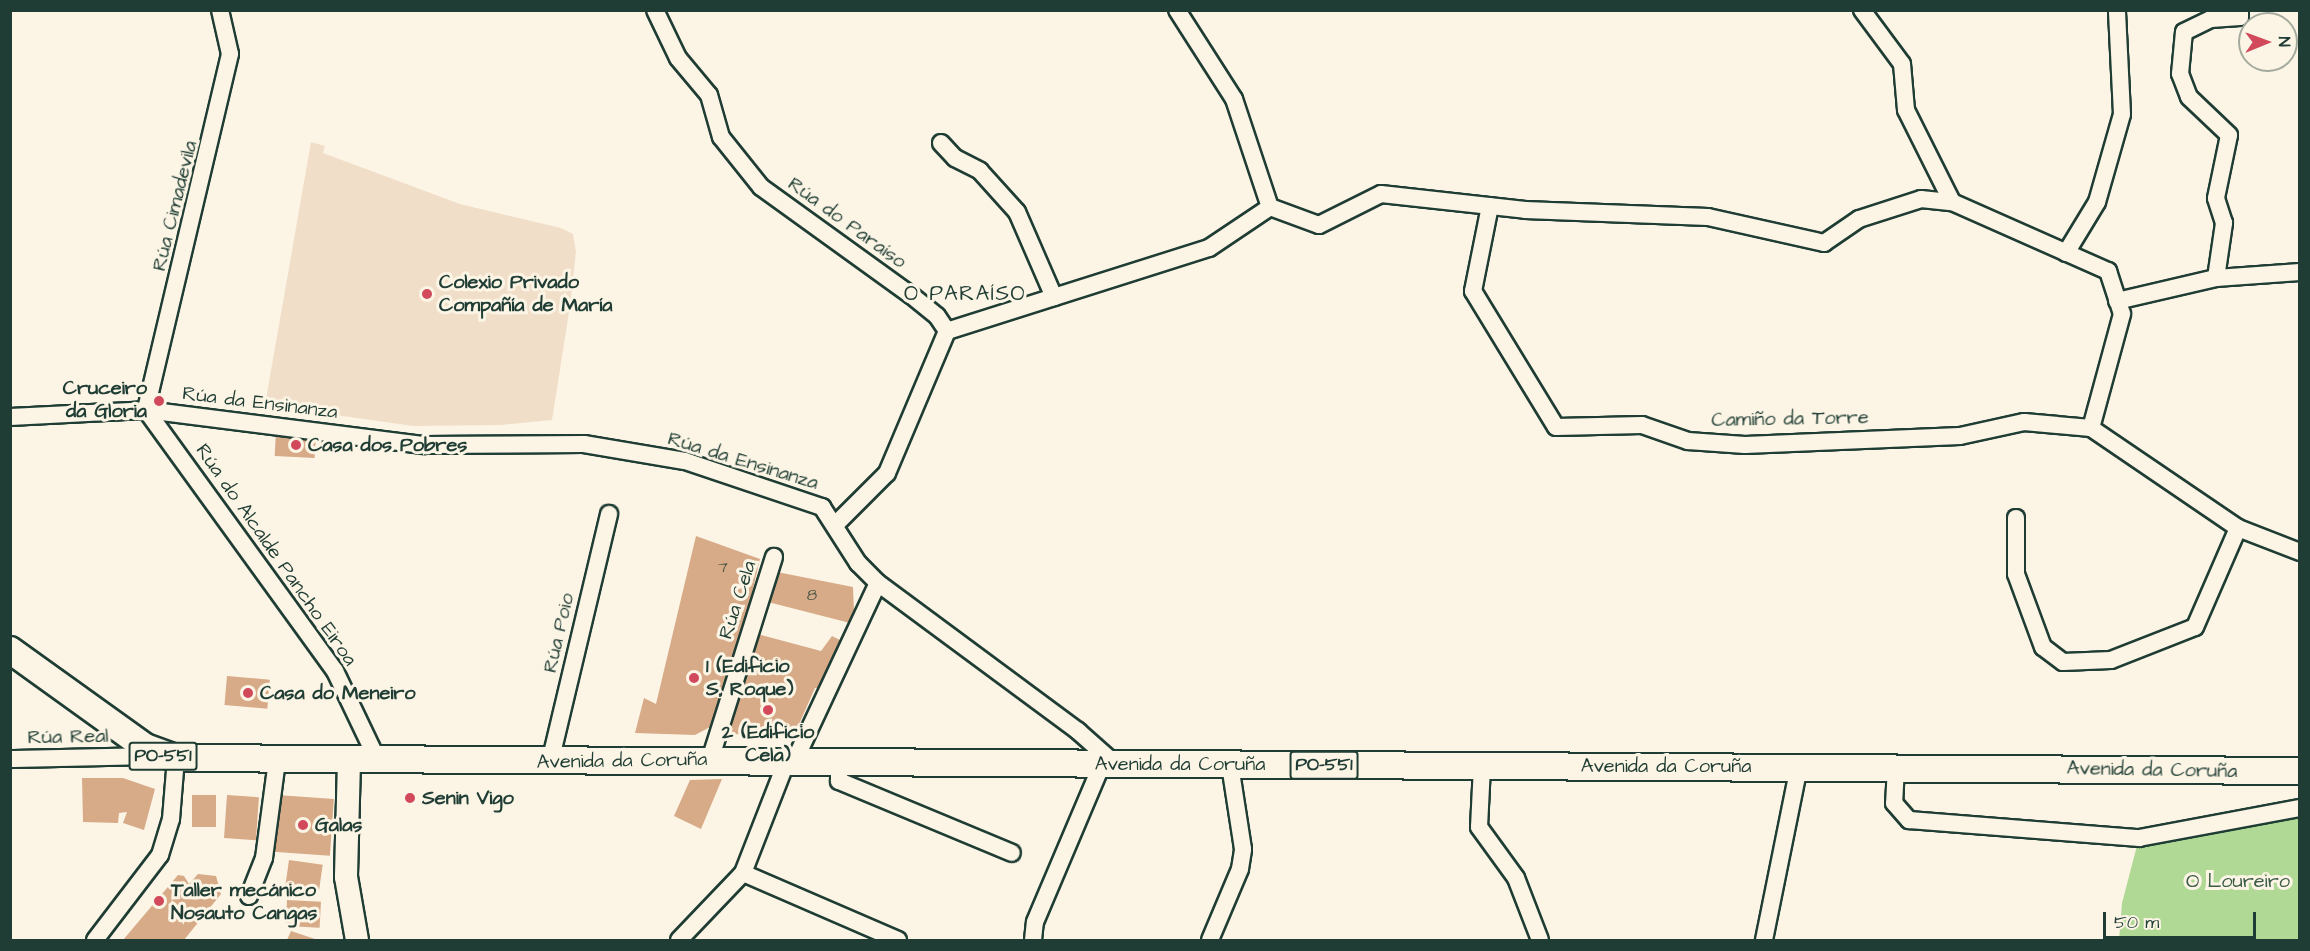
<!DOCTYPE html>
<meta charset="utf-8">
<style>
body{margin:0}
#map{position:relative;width:2310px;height:951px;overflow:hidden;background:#fcf5e5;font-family:"Architects Daughter",sans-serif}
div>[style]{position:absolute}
.built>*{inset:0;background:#f1dec9}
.green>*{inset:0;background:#b0d996}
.building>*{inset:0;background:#d7aa88;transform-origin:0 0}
.roads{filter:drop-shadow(2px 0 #1f3d34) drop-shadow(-2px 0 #1f3d34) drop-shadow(0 2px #1f3d34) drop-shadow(0 -2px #1f3d34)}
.street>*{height:16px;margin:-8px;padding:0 8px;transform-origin:8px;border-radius:8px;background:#fcf5e5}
.secondary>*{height:22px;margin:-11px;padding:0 11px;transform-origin:11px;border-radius:11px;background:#fcf5e5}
.primary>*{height:26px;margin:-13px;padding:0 13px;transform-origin:13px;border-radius:13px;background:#fcf5e5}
.dots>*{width:16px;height:16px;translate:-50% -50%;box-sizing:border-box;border:3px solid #fcf5e5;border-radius:50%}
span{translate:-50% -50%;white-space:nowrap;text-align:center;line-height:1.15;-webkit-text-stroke:6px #fcf5e5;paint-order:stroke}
.number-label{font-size:16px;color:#4d5849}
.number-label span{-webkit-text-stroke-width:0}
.shield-label span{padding:2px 4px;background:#fcf5e5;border:2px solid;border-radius:4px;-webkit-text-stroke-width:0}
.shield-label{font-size:18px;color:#1f3d34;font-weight:700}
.street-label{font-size:20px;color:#1f3d34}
.poi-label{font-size:20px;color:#1f3d34;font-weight:700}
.left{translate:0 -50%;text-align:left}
.right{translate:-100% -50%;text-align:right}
.park-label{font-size:20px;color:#3c5c48}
.neighbourhood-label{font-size:21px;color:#1f3d34;letter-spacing:1.5px}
.frame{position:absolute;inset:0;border:12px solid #1f3d34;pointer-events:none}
.north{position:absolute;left:2238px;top:12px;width:60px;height:60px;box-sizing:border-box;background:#fcf5e5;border:2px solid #a4ab9e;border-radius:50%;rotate:89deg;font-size:16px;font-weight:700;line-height:24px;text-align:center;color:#1f3d34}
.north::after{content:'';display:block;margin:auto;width:21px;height:27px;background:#d1495b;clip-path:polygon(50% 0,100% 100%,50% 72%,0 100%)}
.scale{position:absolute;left:2103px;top:912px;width:153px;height:27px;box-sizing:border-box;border:3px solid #1f3d34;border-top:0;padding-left:8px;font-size:18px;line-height:21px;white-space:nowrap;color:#1f3d34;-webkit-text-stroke:4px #fcf5e5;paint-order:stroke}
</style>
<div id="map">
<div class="built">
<i style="clip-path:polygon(311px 142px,325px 146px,323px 153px,460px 204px,561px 228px,573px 234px,576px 252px,570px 306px,552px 420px,501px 425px,413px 426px,265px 405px)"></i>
</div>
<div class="green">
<i style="clip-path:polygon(2299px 808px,2299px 940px,2119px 940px,2122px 903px,2139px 838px)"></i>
</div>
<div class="building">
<i style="left:276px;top:431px;width:40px;height:25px;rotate:3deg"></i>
<i style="clip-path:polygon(696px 536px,760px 559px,746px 618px,712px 726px,695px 735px,635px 733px,644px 698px,656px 704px)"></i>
<i style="clip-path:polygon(777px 572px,853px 587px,854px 612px,850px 623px,768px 602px)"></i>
<i style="clip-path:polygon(757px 634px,821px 651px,832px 636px,842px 641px,822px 688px,815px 688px,796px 731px,721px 735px)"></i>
<i style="left:227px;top:676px;width:43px;height:29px;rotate:5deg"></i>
<i style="clip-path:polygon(82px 778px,123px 778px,155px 789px,144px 830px,123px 823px,127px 812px,119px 813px,118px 823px,83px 822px)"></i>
<i style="clip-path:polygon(722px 779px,701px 829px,674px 816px,690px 780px)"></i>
<i style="left:192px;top:795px;width:24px;height:32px"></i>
<i style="left:227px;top:795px;width:32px;height:43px;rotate:4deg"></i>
<i style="left:277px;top:795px;width:57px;height:57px;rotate:4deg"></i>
<i style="left:289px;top:860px;width:34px;height:26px;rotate:8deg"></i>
<i style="clip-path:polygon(198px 874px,216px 876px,221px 894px,184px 940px,123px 940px,178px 875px,184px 876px,189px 884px)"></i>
<i style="left:287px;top:900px;width:34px;height:26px;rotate:3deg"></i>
<i style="clip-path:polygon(291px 931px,318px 940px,287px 940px)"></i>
</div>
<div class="roads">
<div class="street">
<i style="left:220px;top:10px;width:45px;rotate:77.2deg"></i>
<i style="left:230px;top:54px;width:366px;rotate:103.3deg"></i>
<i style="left:146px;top:410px;width:322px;rotate:54.1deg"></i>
<i style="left:335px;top:671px;width:100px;rotate:64.5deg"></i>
<i style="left:655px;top:10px;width:53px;rotate:64.4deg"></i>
<i style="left:678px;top:58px;width:48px;rotate:50deg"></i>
<i style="left:709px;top:95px;width:44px;rotate:74.1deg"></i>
<i style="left:721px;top:137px;width:64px;rotate:51.3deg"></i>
<i style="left:761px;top:187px;width:185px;rotate:35.8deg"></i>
<i style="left:911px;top:295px;width:33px;rotate:39deg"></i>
<i style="left:937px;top:316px;width:18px;rotate:56deg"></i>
<i style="left:1177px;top:10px;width:106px;rotate:57.4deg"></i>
<i style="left:1234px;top:99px;width:114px;rotate:71.6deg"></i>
<i style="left:1862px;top:10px;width:67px;rotate:53.5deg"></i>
<i style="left:1902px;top:64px;width:46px;rotate:85deg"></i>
<i style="left:1906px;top:110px;width:103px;rotate:63.4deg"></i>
<i style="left:941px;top:143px;width:21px;rotate:47deg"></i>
<i style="left:955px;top:158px;width:28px;rotate:27deg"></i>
<i style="left:980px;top:171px;width:55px;rotate:47.9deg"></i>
<i style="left:1017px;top:212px;width:93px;rotate:66.5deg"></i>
<i style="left:1490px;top:206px;width:87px;rotate:101.3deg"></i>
<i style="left:1473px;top:291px;width:159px;rotate:58.6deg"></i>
<i style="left:1556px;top:427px;width:86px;rotate:-1.3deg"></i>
<i style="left:1642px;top:425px;width:49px;rotate:19.2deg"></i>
<i style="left:1688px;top:441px;width:57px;rotate:4deg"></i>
<i style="left:1745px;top:445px;width:215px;rotate:-2.4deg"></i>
<i style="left:1960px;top:436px;width:66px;rotate:-12.3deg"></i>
<i style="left:2024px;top:422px;width:67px;rotate:5.1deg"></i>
<i style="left:2091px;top:428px;width:178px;rotate:34.2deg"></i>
<i style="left:2238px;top:528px;width:66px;rotate:21.2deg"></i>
<i style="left:2066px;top:253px;width:60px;rotate:-58.7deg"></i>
<i style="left:2097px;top:202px;width:91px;rotate:-74.1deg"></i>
<i style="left:2122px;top:114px;width:104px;rotate:-92.8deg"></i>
<i style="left:2216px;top:278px;width:56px;rotate:-81.7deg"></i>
<i style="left:2224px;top:223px;width:26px;rotate:-108deg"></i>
<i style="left:2216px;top:198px;width:64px;rotate:-78.3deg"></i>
<i style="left:2229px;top:135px;width:55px;rotate:-136.5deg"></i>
<i style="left:2189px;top:97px;width:25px;rotate:-111deg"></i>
<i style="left:2180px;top:74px;width:42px;rotate:-84.6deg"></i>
<i style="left:2184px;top:32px;width:30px;rotate:-26deg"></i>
<i style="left:2211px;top:19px;width:29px;rotate:-4deg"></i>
<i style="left:2240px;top:17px;width:7px;rotate:-90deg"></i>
<i style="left:2117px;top:301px;width:102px;rotate:-13.1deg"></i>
<i style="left:2216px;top:278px;width:84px;rotate:-4.1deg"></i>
<i style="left:947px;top:331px;width:275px;rotate:-17.6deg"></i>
<i style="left:1209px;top:248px;width:73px;rotate:-33.9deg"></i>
<i style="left:1270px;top:207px;width:52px;rotate:20.2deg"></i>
<i style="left:1319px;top:225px;width:69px;rotate:-26.6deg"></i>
<i style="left:1381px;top:194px;width:145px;rotate:6.3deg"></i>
<i style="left:1525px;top:210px;width:183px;rotate:2.2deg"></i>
<i style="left:1708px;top:217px;width:119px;rotate:12.6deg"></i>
<i style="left:1824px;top:243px;width:42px;rotate:-34.4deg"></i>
<i style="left:1859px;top:219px;width:65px;rotate:-17.9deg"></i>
<i style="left:1921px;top:199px;width:31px;rotate:6deg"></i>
<i style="left:1952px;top:202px;width:171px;rotate:23.9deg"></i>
<i style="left:2108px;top:271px;width:45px;rotate:72deg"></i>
<i style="left:2122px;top:314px;width:118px;rotate:105.2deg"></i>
<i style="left:10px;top:417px;width:136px;rotate:-2.9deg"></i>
<i style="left:146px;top:410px;width:281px;rotate:7.2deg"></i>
<i style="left:425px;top:445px;width:159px;rotate:-0.4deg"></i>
<i style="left:584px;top:444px;width:102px;rotate:9.6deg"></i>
<i style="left:685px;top:461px;width:145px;rotate:18.6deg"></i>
<i style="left:822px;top:507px;width:67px;rotate:57.3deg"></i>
<i style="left:858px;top:563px;width:28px;rotate:45deg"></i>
<i style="left:878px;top:583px;width:249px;rotate:36.5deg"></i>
<i style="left:1078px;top:731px;width:50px;rotate:41.7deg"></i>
<i style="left:2016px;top:518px;width:56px;rotate:90deg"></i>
<i style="left:2016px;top:574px;width:78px;rotate:69.7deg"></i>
<i style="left:2043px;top:647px;width:25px;rotate:37deg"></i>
<i style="left:2063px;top:662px;width:48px;rotate:-2.4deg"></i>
<i style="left:2111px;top:660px;width:90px;rotate:-21.4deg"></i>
<i style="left:2195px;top:627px;width:108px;rotate:-66.5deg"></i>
<i style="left:836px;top:524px;width:72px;rotate:-45deg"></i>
<i style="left:887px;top:473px;width:154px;rotate:-67.1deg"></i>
<i style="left:10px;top:759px;width:147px;rotate:-1.2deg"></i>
<i style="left:710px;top:760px;width:213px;rotate:-72.5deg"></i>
<i style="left:795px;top:760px;width:195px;rotate:-64.9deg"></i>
<i style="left:839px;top:761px;width:20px;rotate:90deg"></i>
<i style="left:839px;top:781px;width:187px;rotate:22.6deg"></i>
<i style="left:550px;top:762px;width:255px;rotate:-76.6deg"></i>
<i style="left:1482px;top:766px;width:61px;rotate:92.8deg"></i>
<i style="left:1479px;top:827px;width:63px;rotate:54deg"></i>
<i style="left:1516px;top:878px;width:66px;rotate:68.8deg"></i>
<i style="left:1896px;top:767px;width:36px;rotate:93deg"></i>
<i style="left:1894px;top:803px;width:23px;rotate:49deg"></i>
<i style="left:1909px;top:820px;width:231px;rotate:4.5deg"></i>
<i style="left:2139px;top:838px;width:164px;rotate:-10.6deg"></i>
<i style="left:743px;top:873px;width:169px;rotate:23.4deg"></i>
<i style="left:249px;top:896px;width:41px;rotate:-68.5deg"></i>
<i style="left:264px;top:858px;width:98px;rotate:-82.4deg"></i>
<i style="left:95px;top:940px;width:107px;rotate:-52.6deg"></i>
<i style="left:160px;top:855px;width:38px;rotate:-73deg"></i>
<i style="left:171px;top:819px;width:61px;rotate:-85.3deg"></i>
<i style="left:679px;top:940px;width:93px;rotate:-46.3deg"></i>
<i style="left:743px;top:873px;width:121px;rotate:-68.7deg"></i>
<i style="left:1033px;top:940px;width:18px;rotate:-84deg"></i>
<i style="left:1035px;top:922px;width:172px;rotate:-67deg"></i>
<i style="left:1210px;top:940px;width:77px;rotate:-67.1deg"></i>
<i style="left:1240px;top:869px;width:20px;rotate:-81deg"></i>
<i style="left:1243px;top:849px;width:85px;rotate:-98.8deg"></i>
<i style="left:1764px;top:940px;width:177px;rotate:-78.6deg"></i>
</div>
<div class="secondary">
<i style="left:349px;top:761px;width:116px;rotate:91.5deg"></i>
<i style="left:346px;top:877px;width:64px;rotate:80.1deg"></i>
</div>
<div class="primary">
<i style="left:10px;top:650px;width:166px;rotate:35.7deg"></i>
<i style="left:145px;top:747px;width:33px;rotate:20deg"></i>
<i style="left:176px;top:758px;width:2124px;rotate:0.35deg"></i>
</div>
</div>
<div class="dots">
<i style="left:427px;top:294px;background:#d1495b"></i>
<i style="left:159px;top:401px;background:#d1495b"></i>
<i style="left:296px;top:445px;background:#d1495b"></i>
<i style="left:694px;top:678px;background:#d1495b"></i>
<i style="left:248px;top:693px;background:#d1495b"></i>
<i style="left:768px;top:710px;background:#d1495b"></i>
<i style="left:410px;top:798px;background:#d1495b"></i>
<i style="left:303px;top:825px;background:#d1495b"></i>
<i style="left:159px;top:901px;background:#d1495b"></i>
</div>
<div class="number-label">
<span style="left:723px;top:567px">7</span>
<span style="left:812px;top:595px">8</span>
</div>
<div class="shield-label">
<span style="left:163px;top:756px">PO-551</span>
<span style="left:1324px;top:765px">PO-551</span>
</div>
<div class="street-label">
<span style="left:175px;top:206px;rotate:-76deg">Rúa Cimadevila</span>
<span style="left:847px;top:223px;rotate:36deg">Rúa do Paraíso</span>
<span style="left:260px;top:403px;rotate:7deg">Rúa da Ensinanza</span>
<span style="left:1790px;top:419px;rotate:-1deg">Camiño da Torre</span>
<span style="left:743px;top:461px;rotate:17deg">Rúa da Ensinanza</span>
<span style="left:276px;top:555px;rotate:55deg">Rúa do Alcalde Pancho Eiroa</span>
<span style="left:738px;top:600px;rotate:-72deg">Rúa Cela</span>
<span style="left:559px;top:633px;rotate:-77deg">Rúa Poio</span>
<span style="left:68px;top:737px;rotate:-1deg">Rúa Real</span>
<span style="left:622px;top:761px;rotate:-1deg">Avenida da Coruña</span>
<span style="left:1180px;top:764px">Avenida da Coruña</span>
<span style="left:1666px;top:766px">Avenida da Coruña</span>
<span style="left:2152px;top:770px;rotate:1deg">Avenida da Coruña</span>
</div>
<div class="poi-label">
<span class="left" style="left:439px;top:294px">Colexio Privado<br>Compañía de María</span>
<span class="right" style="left:147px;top:400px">Cruceiro<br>da Gloria</span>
<span class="left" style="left:308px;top:445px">Casa dos Pobres</span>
<span class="left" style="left:706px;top:678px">1 (Edificio<br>S. Roque)</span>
<span class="left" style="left:260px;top:693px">Casa do Meneiro</span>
<span style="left:768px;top:744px">2 (Edificio<br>Cela)</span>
<span class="left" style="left:422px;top:798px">Senin Vigo</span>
<span class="left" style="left:315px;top:825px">Galas</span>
<span class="left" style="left:171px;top:902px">Taller mecánico<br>Nosauto Cangas</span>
</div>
<div class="park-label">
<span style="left:2238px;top:881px">O Loureiro</span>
</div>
<div class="neighbourhood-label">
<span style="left:965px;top:294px">O PARAÍSO</span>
</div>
<div class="frame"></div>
<div class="north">N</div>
<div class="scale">50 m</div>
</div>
